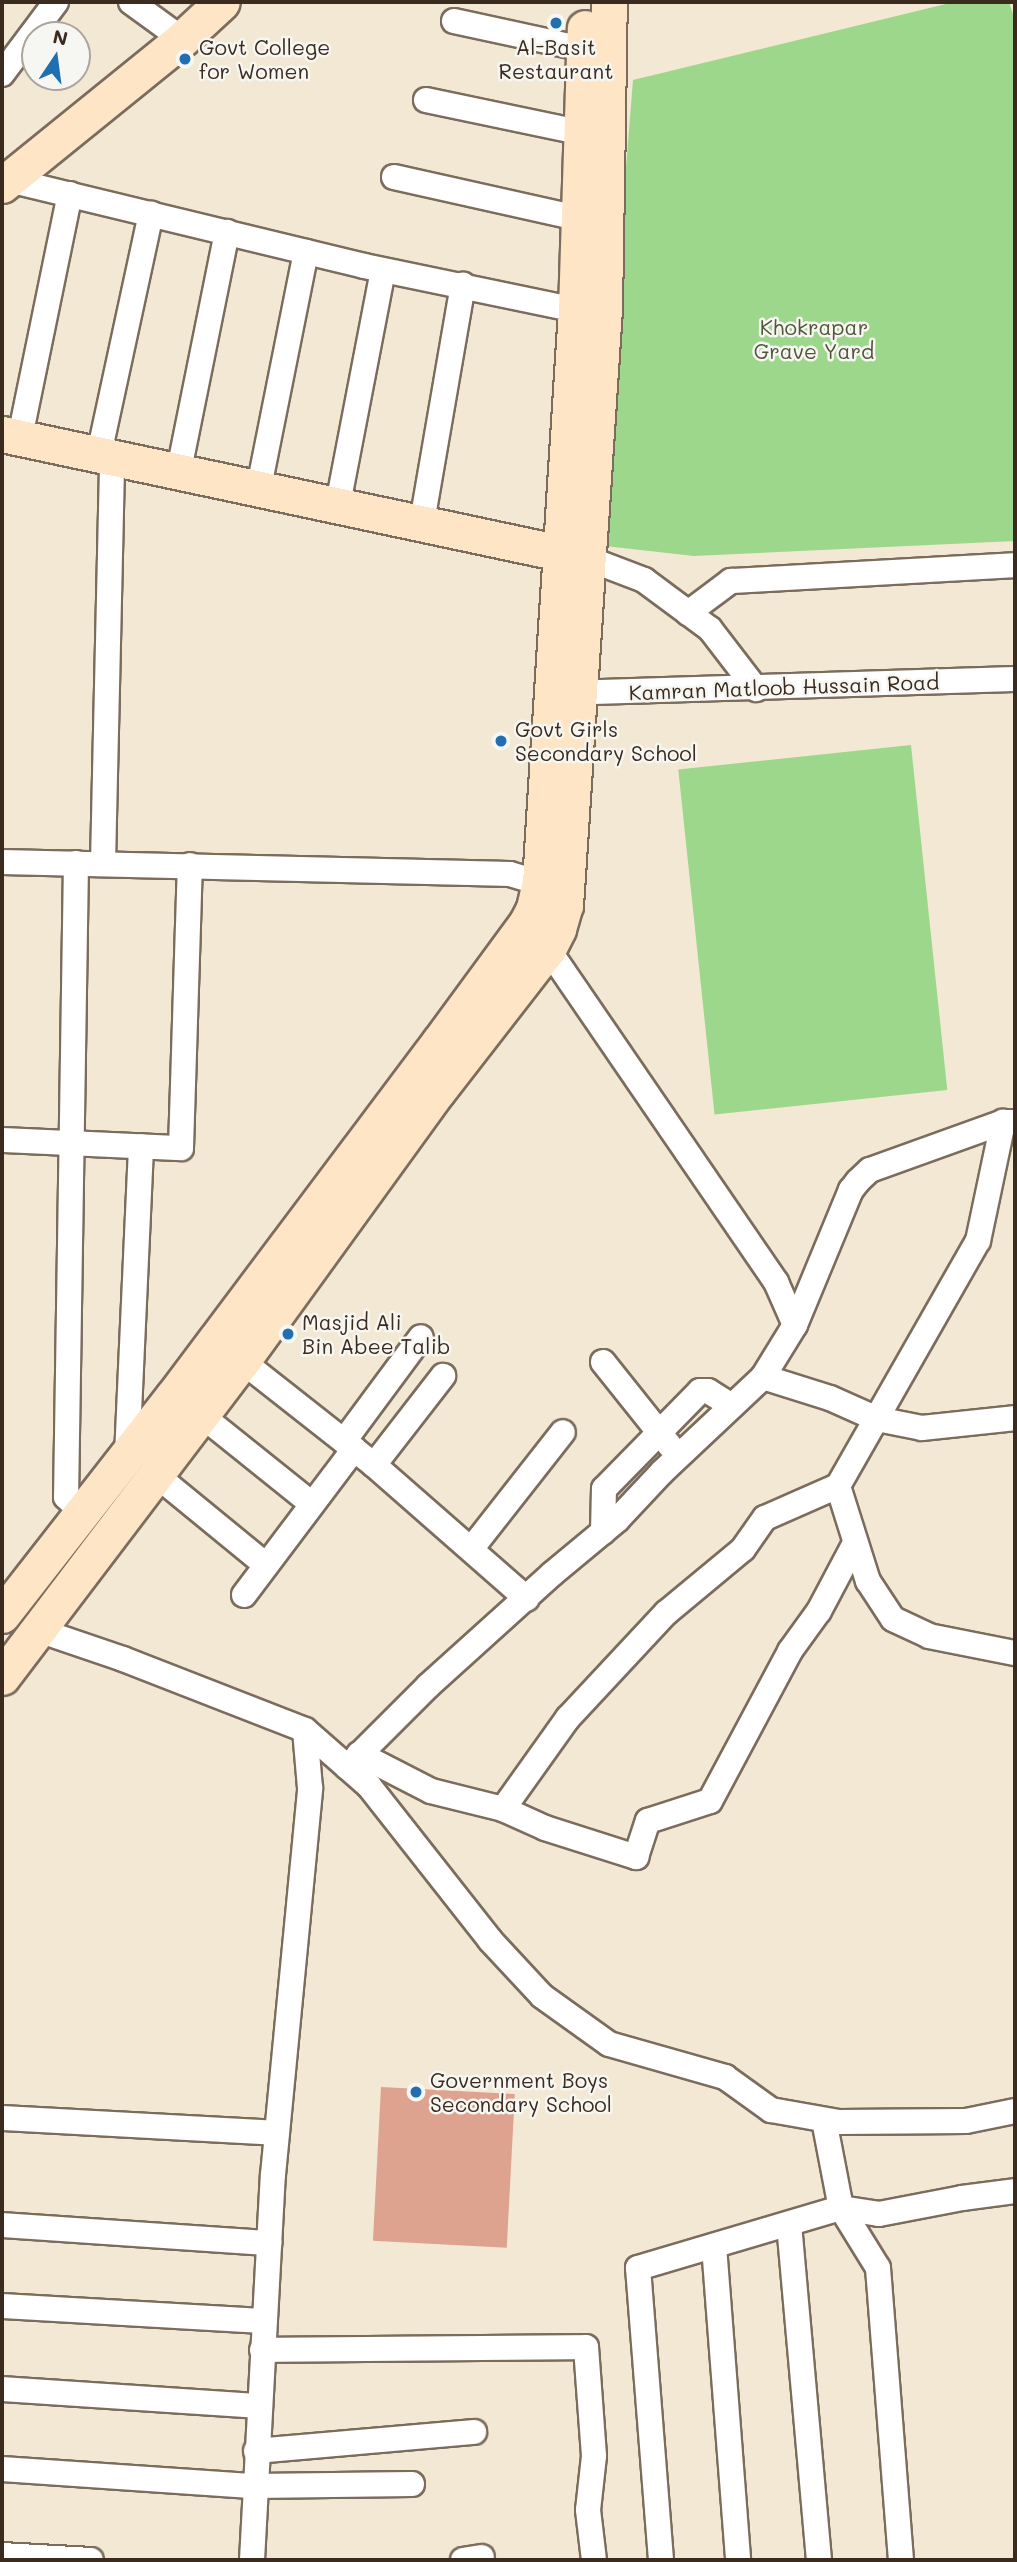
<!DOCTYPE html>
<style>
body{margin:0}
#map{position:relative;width:1017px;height:2562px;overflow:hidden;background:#f2e8d3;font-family:Mali,sans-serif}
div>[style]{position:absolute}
.green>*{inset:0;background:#9cd78b;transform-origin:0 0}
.building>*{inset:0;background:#dda38f;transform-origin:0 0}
.roads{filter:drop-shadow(2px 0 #7b6c5d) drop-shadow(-2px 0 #7b6c5d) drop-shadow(0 2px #7b6c5d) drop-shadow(0 -2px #7b6c5d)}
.street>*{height:24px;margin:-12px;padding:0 12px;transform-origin:12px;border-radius:12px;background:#fff}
.secondary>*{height:35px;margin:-17.5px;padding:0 17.5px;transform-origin:17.5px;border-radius:17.5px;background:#fee5c5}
.dots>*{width:19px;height:19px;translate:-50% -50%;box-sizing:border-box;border:4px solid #f6f6f2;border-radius:50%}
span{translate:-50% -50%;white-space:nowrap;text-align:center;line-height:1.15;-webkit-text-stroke:5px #f6f6f2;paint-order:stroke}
.poi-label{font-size:21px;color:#3b2a1e}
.left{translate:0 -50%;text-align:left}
.park-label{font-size:21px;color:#535539}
.street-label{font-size:21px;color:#3b2a1e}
.frame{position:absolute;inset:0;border:4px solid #3b2a1e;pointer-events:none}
.north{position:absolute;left:21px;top:21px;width:70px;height:70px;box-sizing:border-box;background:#f6f6f2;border:2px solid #aba49d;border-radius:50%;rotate:13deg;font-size:19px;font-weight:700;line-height:28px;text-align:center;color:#3b2a1e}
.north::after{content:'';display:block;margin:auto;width:24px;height:32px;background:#1f6fb2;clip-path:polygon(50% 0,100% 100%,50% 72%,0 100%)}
</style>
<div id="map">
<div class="green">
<i style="clip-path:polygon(954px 2px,1009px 2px,1015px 20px,1015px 541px,694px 556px,596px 545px,633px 80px)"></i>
<i style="left:911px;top:745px;width:347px;height:234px;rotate:84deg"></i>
</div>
<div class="building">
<i style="left:381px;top:2087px;width:134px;height:154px;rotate:3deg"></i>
</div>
<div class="roads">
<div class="street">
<i style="left:131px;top:2px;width:63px;rotate:36deg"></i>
<i style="left:454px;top:21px;width:133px;rotate:12.2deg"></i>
<i style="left:2px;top:74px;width:90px;rotate:-53.1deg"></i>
<i style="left:426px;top:100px;width:156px;rotate:11.8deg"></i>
<i style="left:394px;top:177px;width:188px;rotate:12.6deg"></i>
<i style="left:9px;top:180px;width:365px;rotate:13.6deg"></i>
<i style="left:364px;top:266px;width:217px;rotate:11.7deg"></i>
<i style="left:20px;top:437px;width:248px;rotate:-78.4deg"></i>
<i style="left:99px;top:454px;width:246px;rotate:-77.8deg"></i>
<i style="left:179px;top:470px;width:243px;rotate:-78.6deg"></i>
<i style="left:259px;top:487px;width:240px;rotate:-78.7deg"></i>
<i style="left:338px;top:504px;width:238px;rotate:-79.1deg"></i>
<i style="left:422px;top:522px;width:241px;rotate:-80.2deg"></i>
<i style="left:589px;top:559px;width:59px;rotate:20.9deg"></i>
<i style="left:644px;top:580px;width:82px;rotate:36.6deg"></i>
<i style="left:710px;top:629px;width:76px;rotate:52.5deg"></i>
<i style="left:688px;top:613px;width:54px;rotate:-36.7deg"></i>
<i style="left:731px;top:581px;width:284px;rotate:-3.2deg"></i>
<i style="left:565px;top:693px;width:450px;rotate:-1.8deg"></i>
<i style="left:2px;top:862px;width:508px;rotate:1.35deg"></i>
<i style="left:510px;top:874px;width:31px;rotate:17deg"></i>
<i style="left:76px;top:863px;width:634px;rotate:90.9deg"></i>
<i style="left:66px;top:1497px;width:23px;rotate:43deg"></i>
<i style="left:103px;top:863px;width:407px;rotate:-88.7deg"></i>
<i style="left:548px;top:949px;width:404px;rotate:55.6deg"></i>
<i style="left:776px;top:1282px;width:47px;rotate:66.2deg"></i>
<i style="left:2px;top:1140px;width:179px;rotate:2.6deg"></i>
<i style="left:181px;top:1148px;width:283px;rotate:-88.2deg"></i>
<i style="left:242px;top:1361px;width:168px;rotate:38.2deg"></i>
<i style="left:374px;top:1465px;width:203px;rotate:41.2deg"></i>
<i style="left:603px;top:1362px;width:107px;rotate:51.4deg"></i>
<i style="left:763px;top:1377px;width:70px;rotate:17.4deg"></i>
<i style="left:830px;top:1398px;width:51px;rotate:24.1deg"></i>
<i style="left:877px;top:1419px;width:46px;rotate:11.3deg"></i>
<i style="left:922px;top:1428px;width:94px;rotate:-6.1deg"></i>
<i style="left:201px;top:1415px;width:142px;rotate:38.7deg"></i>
<i style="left:344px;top:1441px;width:129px;rotate:-53.5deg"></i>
<i style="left:127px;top:1456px;width:310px;rotate:-87.4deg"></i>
<i style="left:374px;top:1465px;width:113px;rotate:-52.2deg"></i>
<i style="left:156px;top:1475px;width:142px;rotate:39.3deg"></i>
<i style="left:838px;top:1486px;width:100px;rotate:72.5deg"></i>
<i style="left:868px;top:1581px;width:45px;rotate:56.7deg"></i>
<i style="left:893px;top:1619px;width:40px;rotate:25deg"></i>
<i style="left:929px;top:1636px;width:88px;rotate:11.2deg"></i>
<i style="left:603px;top:1532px;width:43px;rotate:-88.7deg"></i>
<i style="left:604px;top:1489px;width:137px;rotate:-45.6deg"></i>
<i style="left:700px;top:1391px;width:8px"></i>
<i style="left:708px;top:1391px;width:28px;rotate:32deg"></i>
<i style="left:472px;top:1548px;width:147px;rotate:-51.9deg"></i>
<i style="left:244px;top:1595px;width:183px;rotate:-53deg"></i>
<i style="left:38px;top:1630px;width:90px;rotate:18.8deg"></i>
<i style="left:123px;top:1659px;width:195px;rotate:21.3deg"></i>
<i style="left:305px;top:1730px;width:85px;rotate:41.2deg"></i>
<i style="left:369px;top:1786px;width:196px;rotate:51.8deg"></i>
<i style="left:490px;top:1940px;width:76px;rotate:47.1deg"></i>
<i style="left:542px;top:1996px;width:82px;rotate:35.6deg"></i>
<i style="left:609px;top:2044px;width:121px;rotate:15.9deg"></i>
<i style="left:725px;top:2077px;width:57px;rotate:35.7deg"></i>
<i style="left:771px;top:2110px;width:69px;rotate:10deg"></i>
<i style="left:839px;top:2122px;width:127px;rotate:-0.5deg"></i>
<i style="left:966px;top:2121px;width:50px;rotate:-11.5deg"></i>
<i style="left:359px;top:1754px;width:81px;rotate:27.2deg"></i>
<i style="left:431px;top:1791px;width:74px;rotate:14deg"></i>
<i style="left:503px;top:1809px;width:46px;rotate:24.3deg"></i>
<i style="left:545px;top:1828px;width:96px;rotate:17.7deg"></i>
<i style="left:636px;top:1857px;width:38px;rotate:-72deg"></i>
<i style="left:648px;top:1821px;width:65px;rotate:-17.9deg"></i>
<i style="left:710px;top:1801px;width:170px;rotate:-61.9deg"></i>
<i style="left:790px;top:1651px;width:49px;rotate:-54.1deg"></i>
<i style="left:819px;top:1611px;width:77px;rotate:-62.1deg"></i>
<i style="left:347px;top:1767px;width:115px;rotate:-45deg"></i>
<i style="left:428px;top:1686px;width:167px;rotate:-42.1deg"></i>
<i style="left:552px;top:1574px;width:85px;rotate:-39.7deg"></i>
<i style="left:617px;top:1520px;width:66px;rotate:-46.8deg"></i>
<i style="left:662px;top:1472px;width:139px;rotate:-43.2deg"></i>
<i style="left:763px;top:1377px;width:61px;rotate:-58.4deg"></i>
<i style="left:795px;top:1325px;width:146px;rotate:-67.5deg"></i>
<i style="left:851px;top:1190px;width:11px;rotate:-52deg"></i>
<i style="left:858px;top:1181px;width:16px;rotate:-43deg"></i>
<i style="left:870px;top:1170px;width:141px;rotate:-19.8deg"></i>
<i style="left:1003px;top:1122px;width:12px"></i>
<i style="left:503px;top:1809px;width:112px;rotate:-54.5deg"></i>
<i style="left:568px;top:1718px;width:144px;rotate:-47deg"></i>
<i style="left:666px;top:1613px;width:100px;rotate:-39.7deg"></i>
<i style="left:743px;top:1549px;width:38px;rotate:-55deg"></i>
<i style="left:765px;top:1518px;width:80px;rotate:-23.7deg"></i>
<i style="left:838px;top:1486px;width:282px;rotate:-60.3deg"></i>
<i style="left:978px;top:1241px;width:122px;rotate:-78.1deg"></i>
<i style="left:2px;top:2118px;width:275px;rotate:3.1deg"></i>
<i style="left:824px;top:2120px;width:90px;rotate:79.1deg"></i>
<i style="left:841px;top:2208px;width:70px;rotate:58.3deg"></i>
<i style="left:878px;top:2268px;width:293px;rotate:85.5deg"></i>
<i style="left:789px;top:2224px;width:337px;rotate:84.9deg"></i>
<i style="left:2px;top:2225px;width:268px;rotate:3.9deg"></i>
<i style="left:714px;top:2246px;width:315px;rotate:85.6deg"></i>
<i style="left:2px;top:2306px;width:262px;rotate:3.3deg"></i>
<i style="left:262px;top:2350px;width:324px;rotate:-0.5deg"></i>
<i style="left:586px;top:2347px;width:109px;rotate:85.8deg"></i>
<i style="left:594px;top:2456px;width:54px;rotate:96.3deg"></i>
<i style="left:588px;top:2510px;width:50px;rotate:83.2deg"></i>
<i style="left:2px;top:2389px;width:258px;rotate:3.8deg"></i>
<i style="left:256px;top:2451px;width:219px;rotate:-5deg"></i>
<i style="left:2px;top:2469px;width:253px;rotate:3.9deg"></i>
<i style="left:254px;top:2486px;width:158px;rotate:-0.7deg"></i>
<i style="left:2px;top:2555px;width:89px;rotate:3.2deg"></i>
<i style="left:252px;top:2560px;width:386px;rotate:-86.9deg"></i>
<i style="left:273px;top:2175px;width:389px;rotate:-84.5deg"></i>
<i style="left:310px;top:1788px;width:58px;rotate:-94.9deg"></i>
<i style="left:463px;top:2560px;width:19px;rotate:-9deg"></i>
<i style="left:661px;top:2560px;width:293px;rotate:-94.5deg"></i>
<i style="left:638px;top:2268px;width:212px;rotate:-16.5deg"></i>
<i style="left:841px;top:2208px;width:38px;rotate:9deg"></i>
<i style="left:879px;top:2214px;width:85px;rotate:-10.9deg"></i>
<i style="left:962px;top:2198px;width:53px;rotate:-7.5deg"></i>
</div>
<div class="secondary">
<i style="left:2px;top:185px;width:232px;rotate:-39deg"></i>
<i style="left:182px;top:39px;width:54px;rotate:-42.8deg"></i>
<i style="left:2px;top:434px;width:595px;rotate:12.03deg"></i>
<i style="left:2px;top:1615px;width:279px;rotate:-52deg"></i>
<i style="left:174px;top:1395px;width:441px;rotate:-53.1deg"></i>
<i style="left:439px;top:1042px;width:149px;rotate:-53.7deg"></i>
<i style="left:527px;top:922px;width:16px;rotate:-63deg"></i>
<i style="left:534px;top:908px;width:26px;rotate:-77deg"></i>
<i style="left:540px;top:883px;width:574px;rotate:-86.4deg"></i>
<i style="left:576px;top:310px;width:282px;rotate:-88.2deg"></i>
<i style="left:2px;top:1677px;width:397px;rotate:-52.8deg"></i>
<i style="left:242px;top:1361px;width:332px;rotate:-54.1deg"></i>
<i style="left:437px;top:1092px;width:181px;rotate:-52.2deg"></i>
<i style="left:548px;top:949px;width:22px;rotate:-63deg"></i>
<i style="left:558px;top:929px;width:25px;rotate:-74deg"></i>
<i style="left:565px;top:905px;width:597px;rotate:-86.26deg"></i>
<i style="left:604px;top:309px;width:307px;rotate:-89.1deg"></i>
</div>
</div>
<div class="dots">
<i style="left:556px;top:23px;background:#1f6fb2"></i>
<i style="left:185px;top:59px;background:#1f6fb2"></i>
<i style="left:501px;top:741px;background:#1f6fb2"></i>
<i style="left:288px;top:1334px;background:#1f6fb2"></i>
<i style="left:416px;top:2092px;background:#1f6fb2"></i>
</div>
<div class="poi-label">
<span class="left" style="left:199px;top:59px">Govt College<br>for Women</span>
<span style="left:556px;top:59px">Al-Basit<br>Restaurant</span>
<span class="left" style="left:515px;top:741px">Govt Girls<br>Secondary School</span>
<span class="left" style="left:302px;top:1334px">Masjid Ali<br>Bin Abee Talib</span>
<span class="left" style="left:430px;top:2092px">Government Boys<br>Secondary School</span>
</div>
<div class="park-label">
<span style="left:814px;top:339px">Khokrapar<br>Grave Yard</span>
</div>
<div class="street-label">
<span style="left:784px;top:687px;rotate:-2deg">Kamran Matloob Hussain Road</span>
</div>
<div class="frame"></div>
<div class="north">N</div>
</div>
